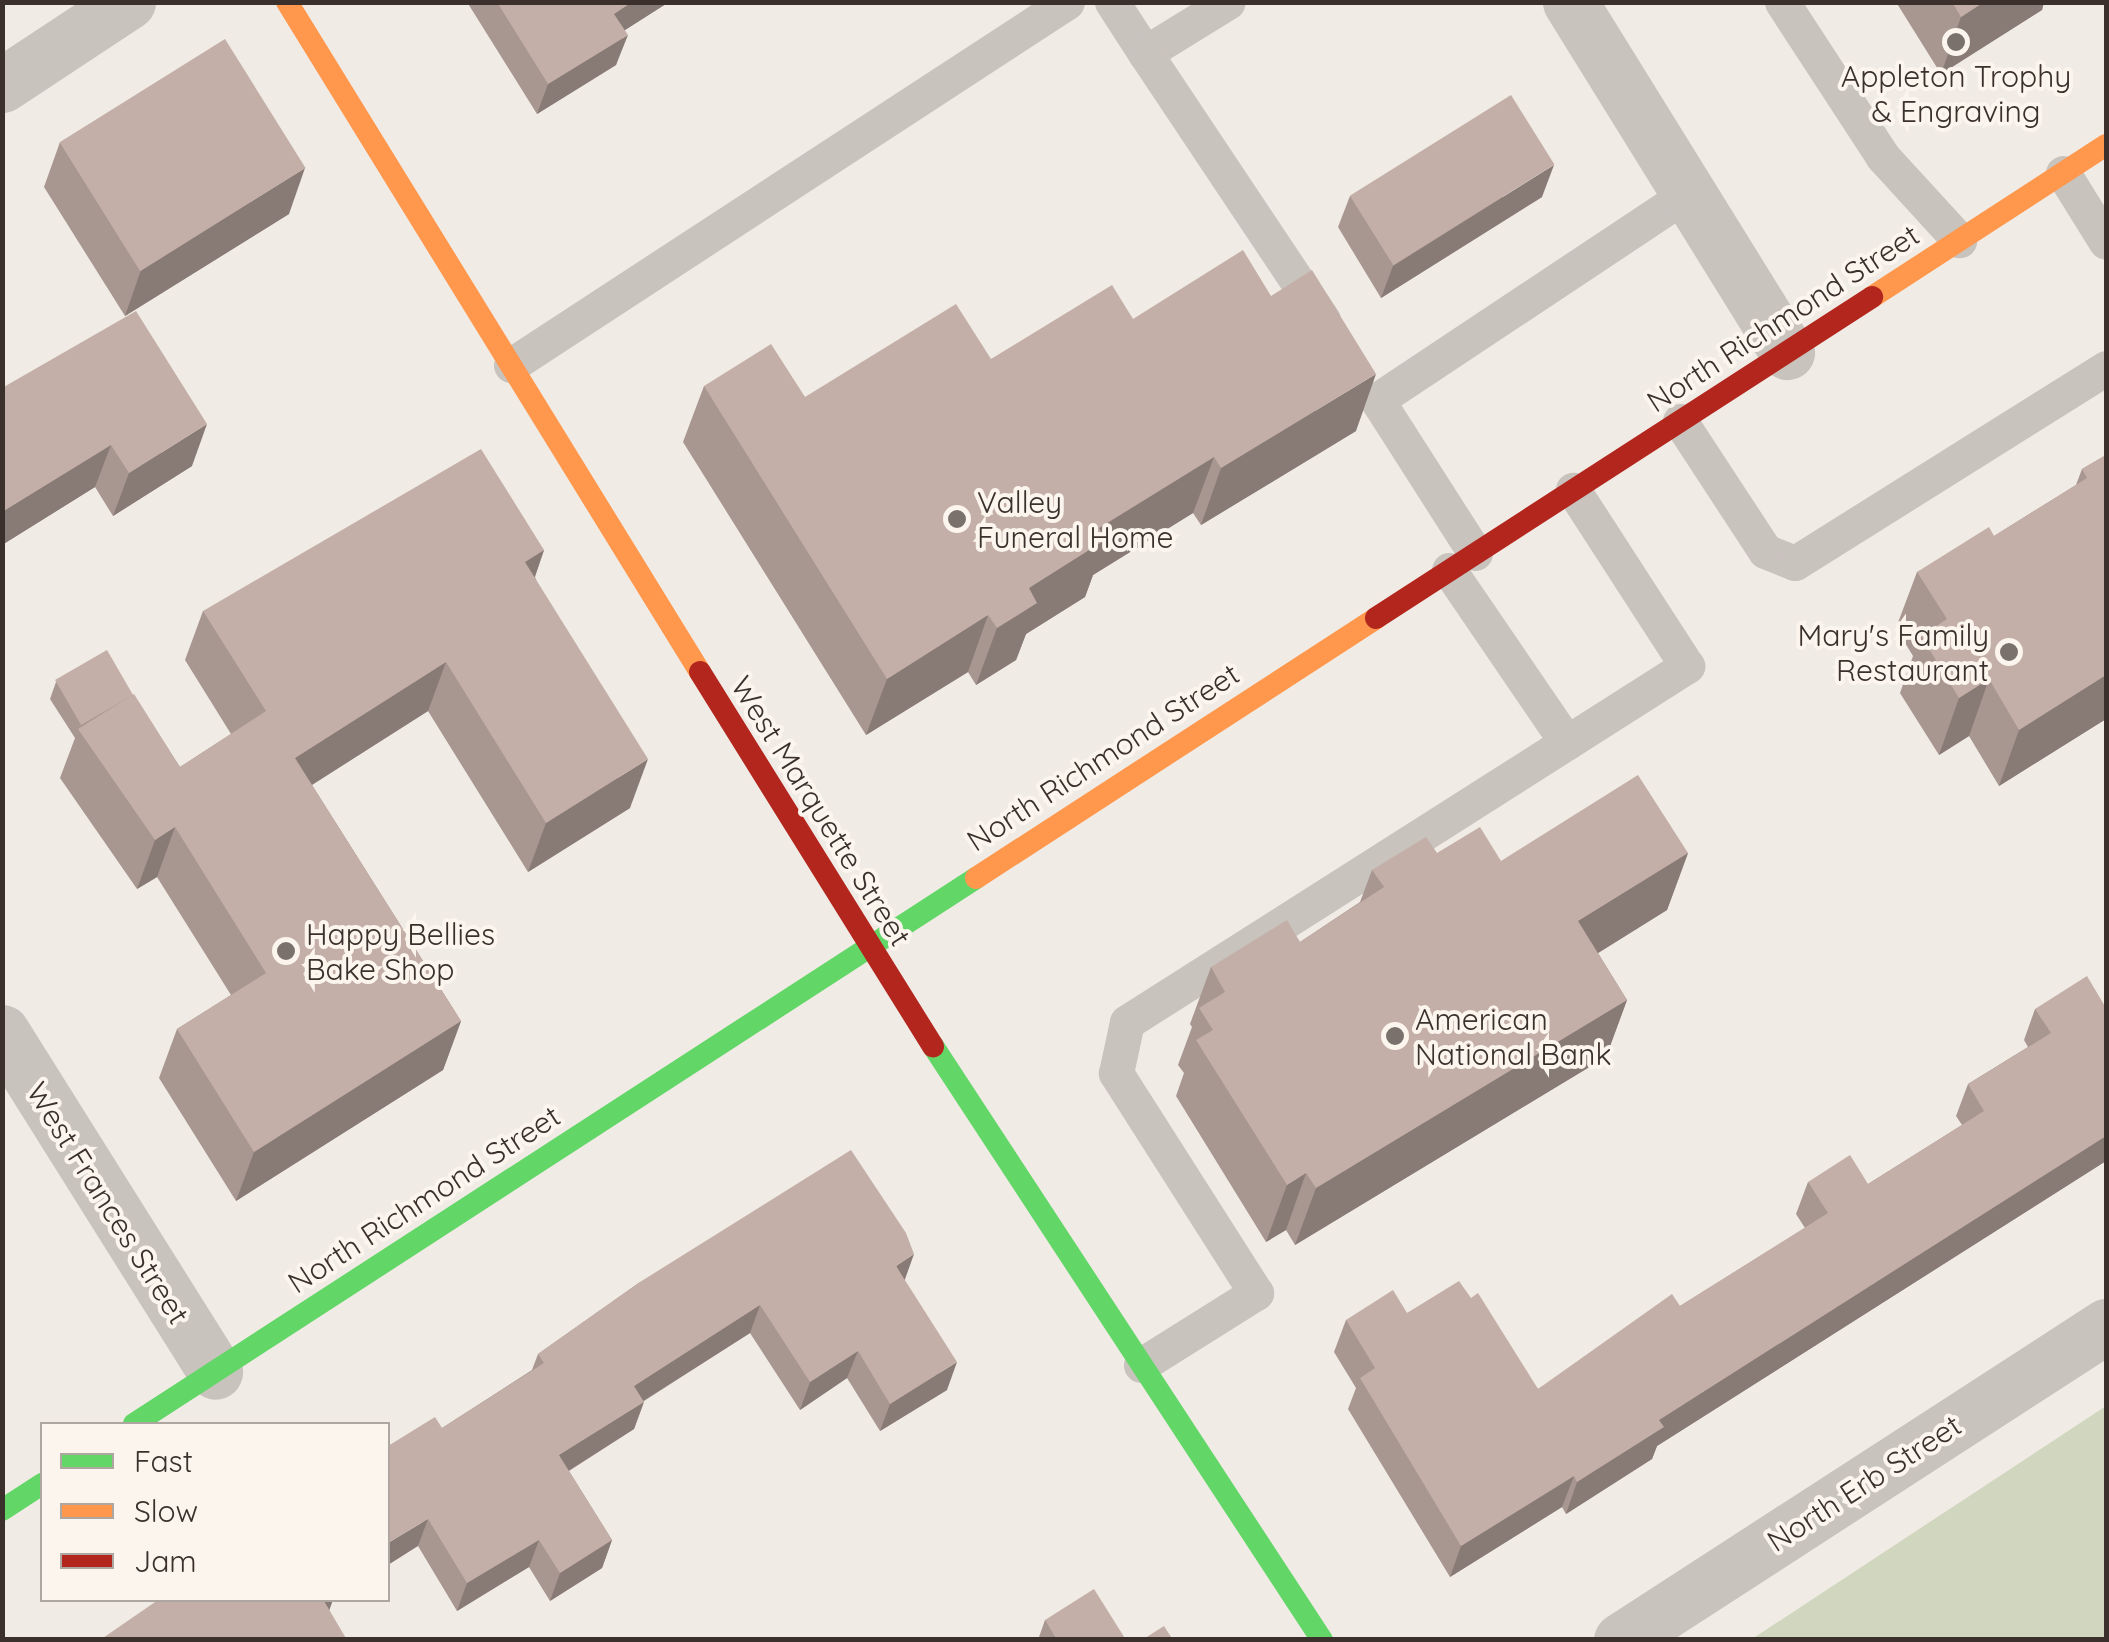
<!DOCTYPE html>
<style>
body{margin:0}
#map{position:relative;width:2109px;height:1642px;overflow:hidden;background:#f0ebe5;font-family:Quicksand,sans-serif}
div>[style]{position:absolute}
.green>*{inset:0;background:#d1d6bf}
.lane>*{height:35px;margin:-17.5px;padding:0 17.5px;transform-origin:17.5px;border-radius:17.5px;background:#c9c3be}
.street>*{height:55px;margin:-27.5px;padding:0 27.5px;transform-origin:27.5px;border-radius:27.5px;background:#c9c3be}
.fast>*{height:22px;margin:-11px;padding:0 11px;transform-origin:11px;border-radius:11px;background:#63d668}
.slow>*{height:22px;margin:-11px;padding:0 11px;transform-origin:11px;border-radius:11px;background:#ff974d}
.jam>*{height:22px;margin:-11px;padding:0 11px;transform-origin:11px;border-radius:11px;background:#b3261e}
.wall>*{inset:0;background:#a89690}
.shaded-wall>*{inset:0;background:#887a75}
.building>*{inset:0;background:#c3afa7;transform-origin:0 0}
.dots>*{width:28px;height:28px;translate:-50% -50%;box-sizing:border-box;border:5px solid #fbf5ee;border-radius:50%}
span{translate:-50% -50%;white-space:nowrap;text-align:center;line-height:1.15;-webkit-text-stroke:8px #fbf5ee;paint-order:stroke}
.poi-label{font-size:30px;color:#3b302b}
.left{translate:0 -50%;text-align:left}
.right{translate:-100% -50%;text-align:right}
.street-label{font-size:30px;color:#3b302b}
.frame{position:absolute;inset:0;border:5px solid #3b302b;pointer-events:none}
.legend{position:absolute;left:40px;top:1422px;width:350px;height:180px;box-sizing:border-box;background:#fbf5ee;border:2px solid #aea6a0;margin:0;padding:12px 18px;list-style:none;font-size:30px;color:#3b302b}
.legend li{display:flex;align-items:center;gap:20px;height:50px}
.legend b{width:50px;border:2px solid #aea6a0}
</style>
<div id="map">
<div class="green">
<i style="clip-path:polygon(2106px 1406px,2106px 1639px,1752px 1639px)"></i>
</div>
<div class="lane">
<i style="left:1112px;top:2px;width:61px;rotate:57.1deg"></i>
<i style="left:1145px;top:53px;width:97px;rotate:-31.6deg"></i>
<i style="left:1782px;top:2px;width:185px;rotate:56.9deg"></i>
<i style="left:1883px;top:157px;width:113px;rotate:47.5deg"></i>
<i style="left:1145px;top:53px;width:321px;rotate:56.3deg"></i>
<i style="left:2063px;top:173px;width:81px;rotate:58.1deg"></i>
<i style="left:511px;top:365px;width:664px;rotate:-33.14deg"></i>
<i style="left:1680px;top:421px;width:155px;rotate:56.8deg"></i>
<i style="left:1765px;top:551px;width:32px;rotate:22deg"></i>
<i style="left:1795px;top:563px;width:367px;rotate:-32.1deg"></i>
<i style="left:1475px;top:553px;width:182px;rotate:-122.6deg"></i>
<i style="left:1377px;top:400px;width:374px;rotate:-33.6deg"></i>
<i style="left:1449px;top:570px;width:209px;rotate:55.7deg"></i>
<i style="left:1141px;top:1365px;width:136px;rotate:-32.1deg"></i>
<i style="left:1256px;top:1293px;width:261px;rotate:-122.5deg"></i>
<i style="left:1116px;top:1073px;width:52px;rotate:-77.8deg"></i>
<i style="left:1127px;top:1022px;width:664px;rotate:-32.44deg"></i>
<i style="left:1687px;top:666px;width:210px;rotate:-122.9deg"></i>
</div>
<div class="street">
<i style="left:1570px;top:2px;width:412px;rotate:58.2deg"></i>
<i style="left:2px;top:85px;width:151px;rotate:-33.4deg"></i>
<i style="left:2px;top:1032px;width:401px;rotate:57.9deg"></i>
<i style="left:1621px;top:1640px;width:578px;rotate:-32.92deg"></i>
</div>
<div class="fast">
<i style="left:933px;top:1046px;width:710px;rotate:56.78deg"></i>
<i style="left:134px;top:1424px;width:1004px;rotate:-32.96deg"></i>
<i style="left:2px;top:1510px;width:48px;rotate:-33deg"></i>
</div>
<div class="slow">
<i style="left:287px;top:2px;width:787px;rotate:58.35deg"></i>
<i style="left:1872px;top:297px;width:279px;rotate:-33deg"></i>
<i style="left:976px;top:878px;width:477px;rotate:-33deg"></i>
</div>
<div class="jam">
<i style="left:1376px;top:618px;width:591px;rotate:-32.91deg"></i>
<i style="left:700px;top:672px;width:441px;rotate:58.1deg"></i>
</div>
<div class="wall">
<i style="clip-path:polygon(467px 2px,669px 2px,625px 30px,616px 65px,537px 114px)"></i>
<i style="clip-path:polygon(1896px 2px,2044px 2px,2042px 10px,1941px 74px)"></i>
<i style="clip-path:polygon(60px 142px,289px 214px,125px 316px,44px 187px)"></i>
<i style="clip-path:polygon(1350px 196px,1542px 197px,1381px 298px,1338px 227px)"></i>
<i style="clip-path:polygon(1133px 319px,1356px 431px,1201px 525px,1193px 513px,1093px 575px,1085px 597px,1026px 634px,1016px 660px,976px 685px,968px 672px,866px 735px,683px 442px,704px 386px,805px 397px,991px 359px)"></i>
<i style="clip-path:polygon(2px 388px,192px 466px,113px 516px,95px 487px,2px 545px)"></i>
<i style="clip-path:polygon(2106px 455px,2106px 719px,1999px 786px,1969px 736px,1939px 755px,1900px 693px,1913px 656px,1896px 628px,1917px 572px,1994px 536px,2076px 485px,2082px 469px)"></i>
<i style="clip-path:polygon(544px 550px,535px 577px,630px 808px,528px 872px,428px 711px,312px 785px,461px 1021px,443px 1070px,236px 1201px,159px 1078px,177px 1029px,231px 995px,157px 877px,137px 889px,60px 778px,75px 738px,50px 699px,56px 682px,133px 695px,180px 767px,231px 734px,185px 660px,203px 611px)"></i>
<i style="clip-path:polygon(1437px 853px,1501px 861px,1688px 853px,1667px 910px,1598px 953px,1627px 1000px,1606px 1057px,1295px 1245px,1286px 1230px,1266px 1242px,1176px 1096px,1184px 1073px,1178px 1065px,1192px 1027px,1190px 1024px,1211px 967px,1300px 942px,1360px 902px,1372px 870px)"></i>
<i style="clip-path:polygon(2106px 1008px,2106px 1161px,1657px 1446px,1652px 1459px,1566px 1514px,1562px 1507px,1450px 1577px,1348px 1409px,1356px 1388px,1334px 1352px,1346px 1320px,1407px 1313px,1471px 1298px,1538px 1389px,1680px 1306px,1805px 1228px,1796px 1214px,1808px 1182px,1868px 1184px,1962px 1125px,1956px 1116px,1968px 1084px,2028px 1047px,2024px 1040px,2035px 1009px)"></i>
<i style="clip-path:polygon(904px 1279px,947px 1390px,880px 1431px,847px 1378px,800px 1410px,750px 1333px,644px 1401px,634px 1429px,569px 1471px,612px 1540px,602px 1568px,550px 1601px,529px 1567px,457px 1611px,418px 1546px,442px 1428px,532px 1370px,538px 1354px,640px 1282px)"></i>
<i style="clip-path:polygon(1045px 1620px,1126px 1640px,1038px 1640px)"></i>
</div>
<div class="shaded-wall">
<i style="clip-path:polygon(632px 2px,669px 2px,603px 44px,614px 14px)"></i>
<i style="clip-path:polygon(1984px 2px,2044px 2px,2042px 10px,1941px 74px,1961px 17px)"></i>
<i style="clip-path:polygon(628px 35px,616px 65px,537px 114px,548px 84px)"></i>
<i style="clip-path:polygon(1554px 165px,1542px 197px,1381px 298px,1393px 266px)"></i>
<i style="clip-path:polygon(305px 168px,289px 214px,125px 316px,141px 270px)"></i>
<i style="clip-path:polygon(1376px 374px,1356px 431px,1201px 525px,1221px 468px)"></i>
<i style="clip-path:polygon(207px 424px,192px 466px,113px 516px,129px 473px)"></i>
<i style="clip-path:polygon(111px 445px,95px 487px,2px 545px,2px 512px)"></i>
<i style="clip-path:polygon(1214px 457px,1193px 513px,1093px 575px,1085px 597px,1026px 634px,1016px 660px,976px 685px,997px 628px,1029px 588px,1099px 528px)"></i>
<i style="clip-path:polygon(544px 550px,527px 599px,525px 562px)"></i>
<i style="clip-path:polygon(988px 615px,968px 672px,866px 735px,887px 679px)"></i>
<i style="clip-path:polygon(446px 662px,428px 711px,277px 807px,295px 758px)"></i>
<i style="clip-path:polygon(2106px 675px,2106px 719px,1999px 786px,2019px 730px)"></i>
<i style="clip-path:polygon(1989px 679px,1969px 736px,1939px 755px,1959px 698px)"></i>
<i style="clip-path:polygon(648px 759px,630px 808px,528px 872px,546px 823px)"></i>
<i style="clip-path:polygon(175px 827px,157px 877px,137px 889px,155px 840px)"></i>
<i style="clip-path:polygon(1688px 853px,1667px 910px,1558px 978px,1578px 921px)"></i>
<i style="clip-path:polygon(1627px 1000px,1606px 1057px,1295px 1245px,1316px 1188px)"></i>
<i style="clip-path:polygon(461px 1021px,443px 1070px,236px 1201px,254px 1152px)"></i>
<i style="clip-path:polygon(2106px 1136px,2106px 1161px,1657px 1446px,1652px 1459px,1566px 1514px,1577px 1482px,1659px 1420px)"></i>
<i style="clip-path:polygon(1306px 1173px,1286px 1230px,1266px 1242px,1287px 1185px)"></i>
<i style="clip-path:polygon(914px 1254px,904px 1282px,896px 1266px)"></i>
<i style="clip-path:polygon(760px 1305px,750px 1333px,624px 1413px,634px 1386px)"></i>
<i style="clip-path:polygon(858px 1351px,847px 1378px,800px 1410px,810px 1382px)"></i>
<i style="clip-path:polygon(957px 1362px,947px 1390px,880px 1431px,890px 1404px)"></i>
<i style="clip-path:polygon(644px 1402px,634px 1429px,549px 1483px,559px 1455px)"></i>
<i style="clip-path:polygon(1574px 1476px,1562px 1507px,1450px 1577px,1461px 1546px)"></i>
<i style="clip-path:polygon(428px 1519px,418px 1546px,388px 1565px,388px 1543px)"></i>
<i style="clip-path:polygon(539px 1540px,529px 1567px,457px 1611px,467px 1583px)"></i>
<i style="clip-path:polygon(612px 1540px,602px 1568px,550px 1601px,560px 1573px)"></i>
<i style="clip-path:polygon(319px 1600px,333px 1600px,325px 1622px)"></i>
</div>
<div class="building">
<i style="clip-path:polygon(497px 2px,632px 2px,614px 14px,628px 35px,548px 84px)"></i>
<i style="clip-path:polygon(1952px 2px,1984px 2px,1961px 17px)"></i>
<i style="left:225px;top:39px;width:152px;height:195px;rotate:58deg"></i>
<i style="left:1511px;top:95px;width:82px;height:190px;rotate:58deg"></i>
<i style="clip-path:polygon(1243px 250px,1271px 296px,1312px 270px,1376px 374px,1221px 468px,1214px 457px,1099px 528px,1105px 540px,1029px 588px,1037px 603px,997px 628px,988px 615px,887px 679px,704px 386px,771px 344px,805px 397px,956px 304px,991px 359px,1112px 285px,1133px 319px)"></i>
<i style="clip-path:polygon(136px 311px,207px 424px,129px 473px,111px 445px,2px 512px,2px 388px)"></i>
<i style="clip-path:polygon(481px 449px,544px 550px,525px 562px,648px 759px,546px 823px,446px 662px,295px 758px,461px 1021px,254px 1152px,177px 1029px,266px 973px,175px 827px,155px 840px,78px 729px,134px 694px,180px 767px,266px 711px,203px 611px)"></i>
<i style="clip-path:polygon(2106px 455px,2106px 675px,2019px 730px,1989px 679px,1959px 698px,1921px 636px,1947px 619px,1917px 572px,1989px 527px,1994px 536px,2087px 478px,2082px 469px)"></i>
<i style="left:107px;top:650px;width:52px;height:60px;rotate:60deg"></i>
<i style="clip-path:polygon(1638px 775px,1688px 853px,1578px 921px,1627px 1000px,1316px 1188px,1306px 1173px,1287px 1185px,1196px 1040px,1213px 1030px,1199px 1008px,1225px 992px,1211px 967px,1287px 920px,1300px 942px,1384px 887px,1372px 870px,1426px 837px,1437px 853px,1480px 827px,1501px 861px)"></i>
<i style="clip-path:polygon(2087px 976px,2106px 1008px,2106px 1136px,1659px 1420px,1664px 1427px,1577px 1482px,1574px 1476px,1461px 1546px,1360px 1378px,1375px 1368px,1346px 1320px,1393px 1290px,1407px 1313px,1459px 1281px,1471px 1298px,1478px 1293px,1538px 1389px,1672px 1294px,1680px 1306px,1828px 1213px,1808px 1182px,1850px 1155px,1868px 1184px,1984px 1111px,1968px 1084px,2051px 1033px,2035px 1009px)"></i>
<i style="clip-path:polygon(851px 1150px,906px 1233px,914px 1254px,896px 1266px,957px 1362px,890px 1404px,858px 1351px,810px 1382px,760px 1305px,634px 1386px,644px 1402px,559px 1455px,612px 1540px,560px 1573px,539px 1540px,467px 1583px,428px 1519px,388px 1543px,388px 1446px,435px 1417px,442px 1428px,544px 1363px,538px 1354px,640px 1282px)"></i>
<i style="clip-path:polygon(1094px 1589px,1126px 1640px,1057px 1640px,1045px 1620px)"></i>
<i style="clip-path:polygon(158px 1600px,327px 1600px,324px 1601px,347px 1640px,267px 1640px,266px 1638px,263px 1640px,100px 1640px)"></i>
<i style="clip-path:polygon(1164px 1626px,1173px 1640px,1142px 1640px)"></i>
</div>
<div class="dots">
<i style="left:1956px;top:42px;background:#7a716c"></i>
<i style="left:957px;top:519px;background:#7a716c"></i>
<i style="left:2009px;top:652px;background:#7a716c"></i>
<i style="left:286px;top:951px;background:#7a716c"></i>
<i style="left:1395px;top:1036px;background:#7a716c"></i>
</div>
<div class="poi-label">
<span style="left:1956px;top:93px">Appleton Trophy<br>&amp; Engraving</span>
<span class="left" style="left:977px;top:519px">Valley<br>Funeral Home</span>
<span class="right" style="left:1989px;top:652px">Mary's Family<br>Restaurant</span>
<span class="left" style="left:306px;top:951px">Happy Bellies<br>Bake Shop</span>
<span class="left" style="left:1415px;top:1036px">American<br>National Bank</span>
</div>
<div class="street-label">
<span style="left:1783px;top:318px;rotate:-33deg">North Richmond Street</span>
<span style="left:1103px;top:757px;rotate:-33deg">North Richmond Street</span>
<span style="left:821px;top:811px;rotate:58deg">West Marquette Street</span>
<span style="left:424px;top:1199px;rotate:-33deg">North Richmond Street</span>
<span style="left:108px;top:1203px;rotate:58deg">West Frances Street</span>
<span style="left:1864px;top:1483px;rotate:-33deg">North Erb Street</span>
</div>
<div class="frame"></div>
<ul class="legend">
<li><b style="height:12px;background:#63d668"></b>Fast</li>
<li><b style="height:12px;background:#ff974d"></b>Slow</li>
<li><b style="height:12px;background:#b3261e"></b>Jam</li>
</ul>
</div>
